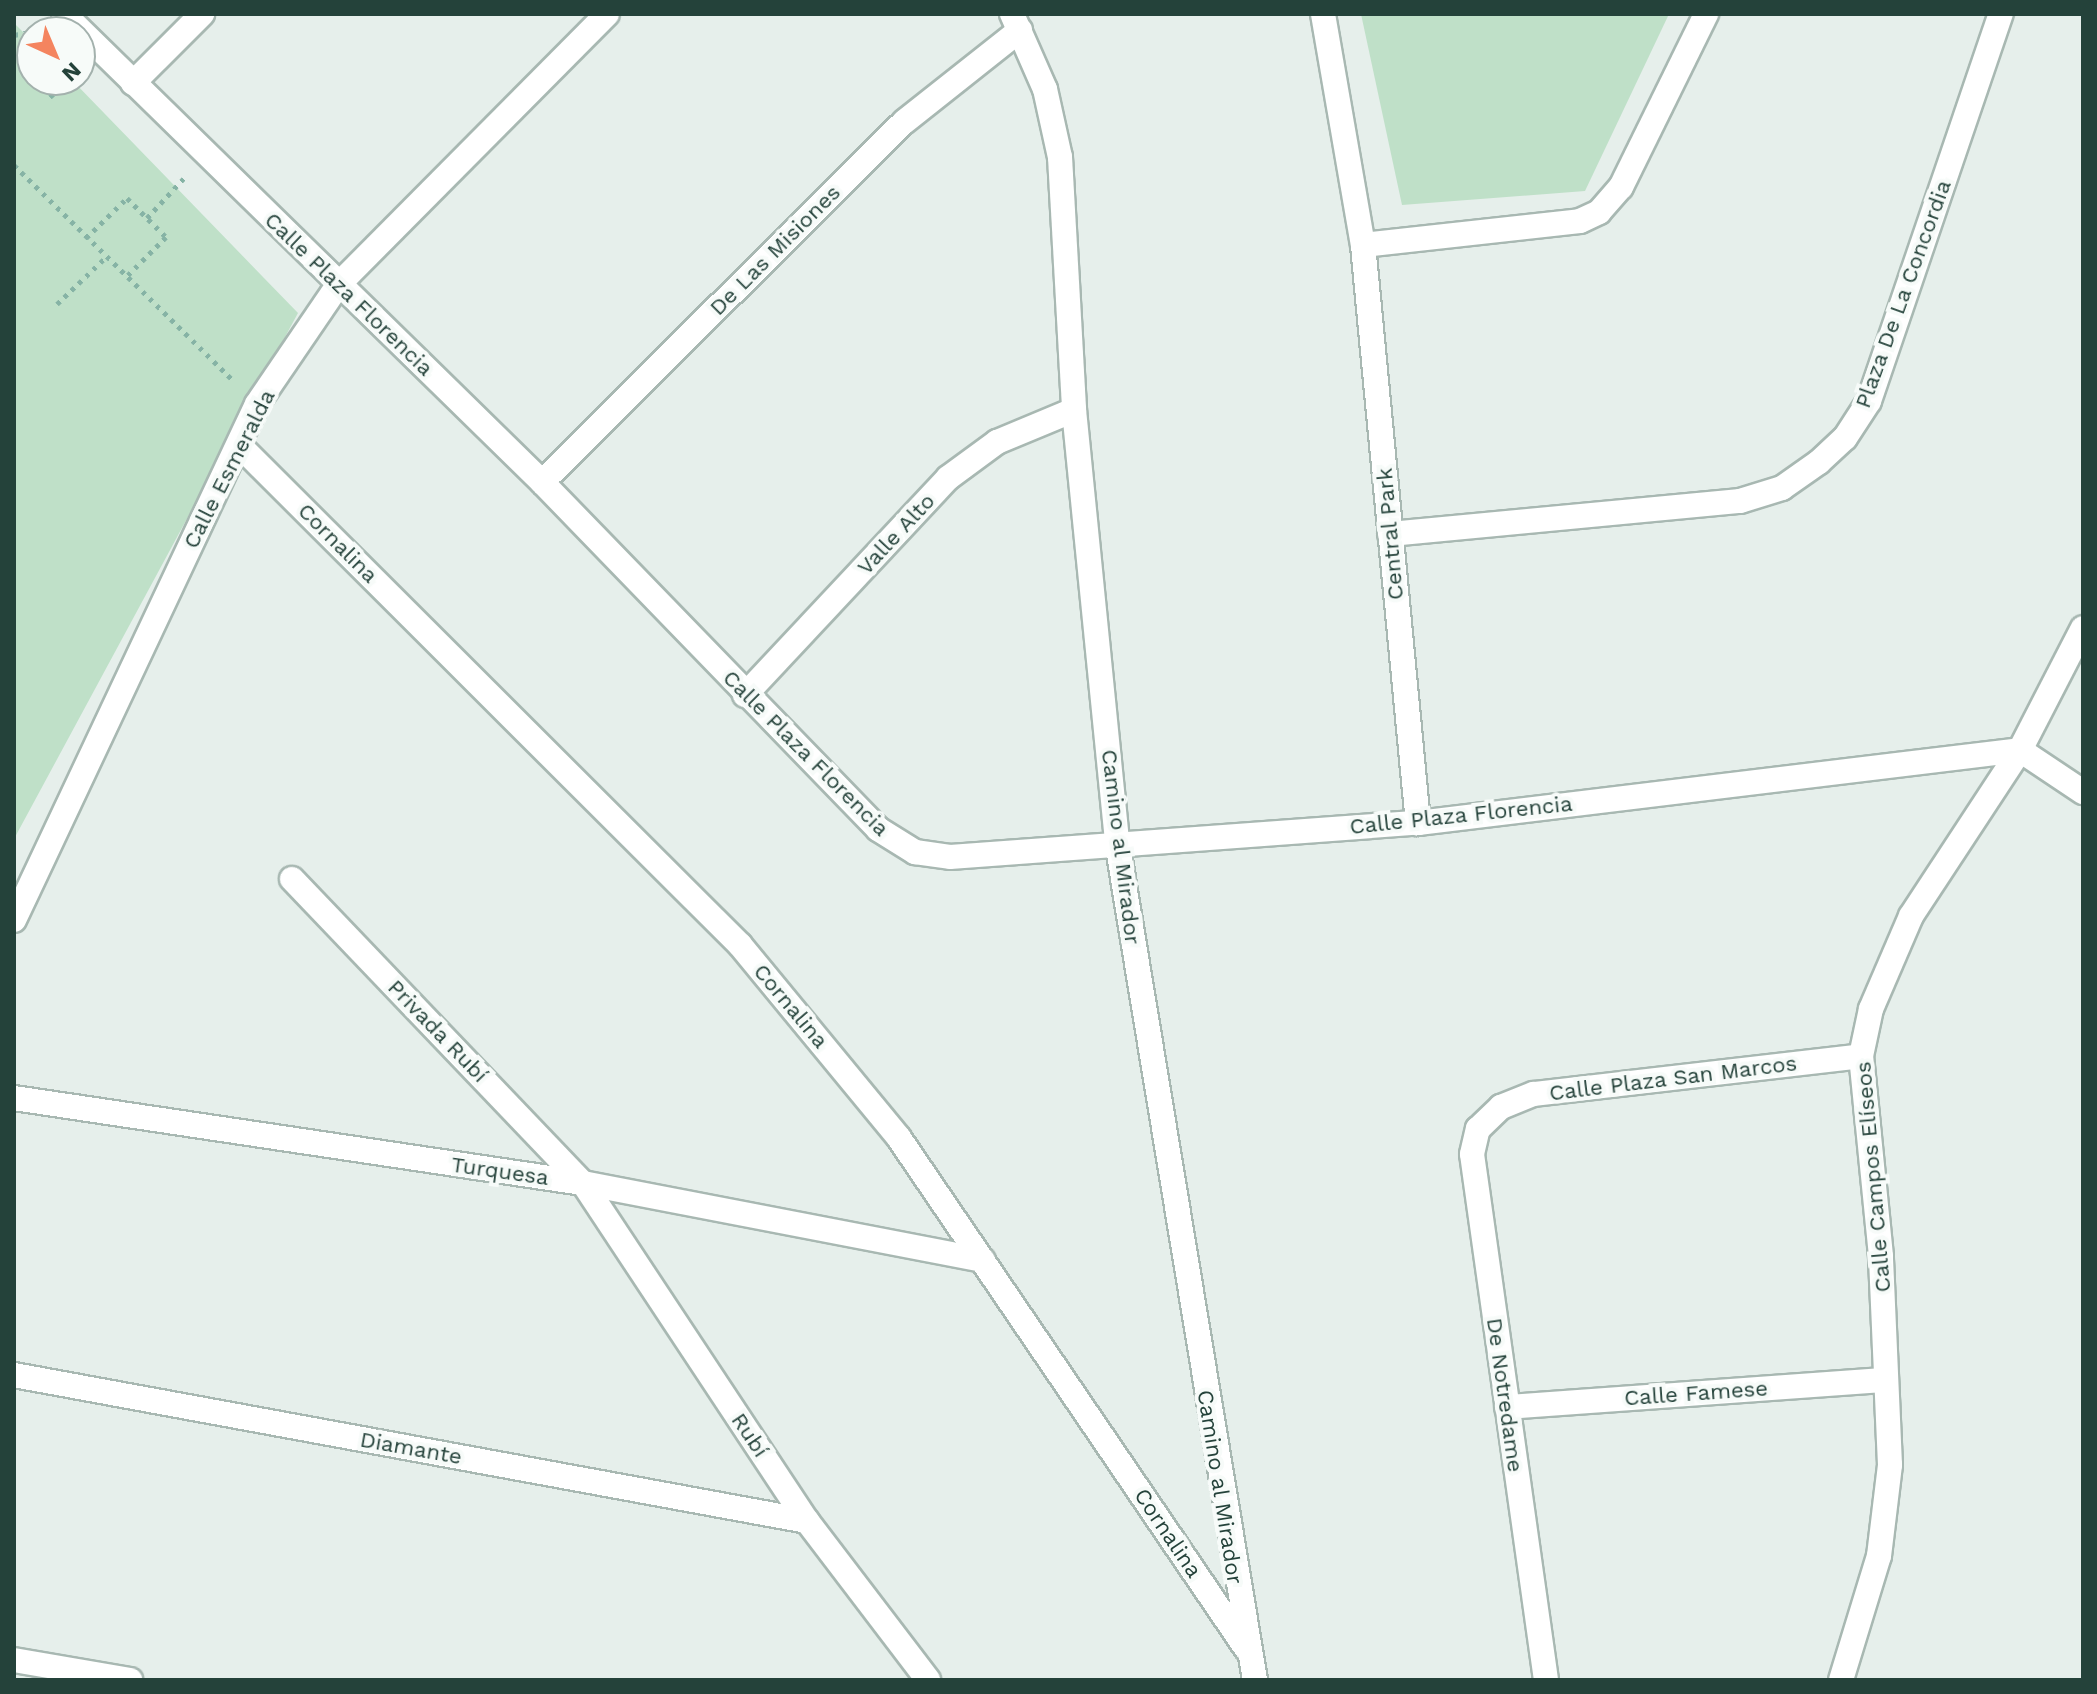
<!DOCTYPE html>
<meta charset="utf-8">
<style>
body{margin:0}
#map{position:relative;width:2097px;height:1694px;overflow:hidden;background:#e6efeb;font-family:"Work Sans",sans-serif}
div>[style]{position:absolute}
.green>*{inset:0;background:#bfe0c8}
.path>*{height:5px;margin-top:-2.5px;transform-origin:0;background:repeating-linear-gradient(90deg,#86b3a5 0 4px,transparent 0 10px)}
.roads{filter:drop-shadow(2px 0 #a8b8b2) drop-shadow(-2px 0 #a8b8b2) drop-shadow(0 2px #a8b8b2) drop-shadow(0 -2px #a8b8b2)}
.street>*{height:24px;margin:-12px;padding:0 12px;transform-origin:12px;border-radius:12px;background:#fff}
.secondary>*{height:24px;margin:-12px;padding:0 12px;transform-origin:12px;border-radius:12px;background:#fff}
span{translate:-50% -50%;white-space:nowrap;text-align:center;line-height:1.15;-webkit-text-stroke:8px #f7fbf9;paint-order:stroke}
.street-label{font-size:22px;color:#24423a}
.frame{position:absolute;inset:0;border:16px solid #24423a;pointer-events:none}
.north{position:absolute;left:16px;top:16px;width:80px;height:80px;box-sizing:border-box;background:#f7fbf9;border:2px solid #a3b1ad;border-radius:50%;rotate:136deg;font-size:22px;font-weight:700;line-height:32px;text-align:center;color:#24423a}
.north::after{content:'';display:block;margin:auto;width:28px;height:36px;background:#f4845f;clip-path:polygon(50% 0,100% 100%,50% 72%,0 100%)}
</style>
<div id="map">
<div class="green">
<i style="clip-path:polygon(1361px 14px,1669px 14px,1585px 191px,1402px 205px)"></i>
<i style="clip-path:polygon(14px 23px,32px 41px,32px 80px,72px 80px,298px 313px,14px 839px)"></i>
</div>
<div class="path">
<i style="left:14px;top:35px;width:23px;rotate:-10deg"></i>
<i style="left:50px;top:97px;width:25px;rotate:-43deg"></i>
<i style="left:14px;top:165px;width:307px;rotate:44.5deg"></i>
<i style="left:147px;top:218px;width:54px;rotate:-47.2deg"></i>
<i style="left:86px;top:238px;width:57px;rotate:-44.3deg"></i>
<i style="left:127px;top:198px;width:55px;rotate:45deg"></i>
<i style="left:166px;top:237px;width:57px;rotate:135deg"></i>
<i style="left:57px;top:304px;width:68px;rotate:-43.8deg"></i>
</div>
<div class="roads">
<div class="street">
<i style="left:64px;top:14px;width:669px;rotate:44.39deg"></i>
<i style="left:542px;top:482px;width:483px;rotate:45.9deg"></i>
<i style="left:878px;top:829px;width:44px;rotate:31.9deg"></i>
<i style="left:915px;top:852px;width:35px;rotate:8deg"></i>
<i style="left:950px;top:857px;width:469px;rotate:-4.2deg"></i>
<i style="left:1418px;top:823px;width:606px;rotate:-6.91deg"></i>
<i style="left:2020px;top:750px;width:76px;rotate:33.7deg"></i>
<i style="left:1323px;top:14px;width:234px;rotate:80.2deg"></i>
<i style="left:1363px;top:245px;width:581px;rotate:84.56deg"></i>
<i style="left:133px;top:83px;width:98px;rotate:-45deg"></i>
<i style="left:1363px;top:245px;width:218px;rotate:-6.3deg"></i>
<i style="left:1580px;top:221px;width:21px;rotate:-25deg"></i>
<i style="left:1599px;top:212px;width:33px;rotate:-49deg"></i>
<i style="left:1621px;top:187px;width:193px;rotate:-63.8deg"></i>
<i style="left:239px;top:445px;width:708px;rotate:44.94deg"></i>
<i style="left:740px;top:945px;width:250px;rotate:50.5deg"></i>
<i style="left:899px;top:1138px;width:617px;rotate:55.77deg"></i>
<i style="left:542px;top:482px;width:511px;rotate:-44.84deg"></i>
<i style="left:904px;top:122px;width:148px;rotate:-38.4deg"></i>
<i style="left:1390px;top:534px;width:352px;rotate:-5.4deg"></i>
<i style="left:1740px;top:501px;width:44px;rotate:-17.2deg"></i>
<i style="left:1782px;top:488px;width:45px;rotate:-35.1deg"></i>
<i style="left:1819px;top:462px;width:35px;rotate:-43deg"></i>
<i style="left:1845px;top:438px;width:44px;rotate:-57deg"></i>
<i style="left:1869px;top:401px;width:409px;rotate:-71.2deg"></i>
<i style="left:745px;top:695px;width:297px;rotate:-46.9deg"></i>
<i style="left:948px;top:478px;width:61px;rotate:-36.3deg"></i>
<i style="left:997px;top:442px;width:83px;rotate:-22.6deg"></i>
<i style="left:292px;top:879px;width:421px;rotate:46.3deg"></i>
<i style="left:583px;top:1183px;width:405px;rotate:56.5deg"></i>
<i style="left:807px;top:1521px;width:200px;rotate:52.7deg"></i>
<i style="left:14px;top:920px;width:570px;rotate:-64.78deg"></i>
<i style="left:257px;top:404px;width:145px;rotate:-55.7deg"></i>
<i style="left:339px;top:284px;width:380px;rotate:-45.2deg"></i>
<i style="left:14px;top:1098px;width:575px;rotate:8.5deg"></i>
<i style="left:583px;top:1183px;width:407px;rotate:10.9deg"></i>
<i style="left:14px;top:1375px;width:806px;rotate:10.43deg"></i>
<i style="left:1507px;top:1407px;width:379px;rotate:-4.1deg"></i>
<i style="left:14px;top:1660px;width:118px;rotate:9.8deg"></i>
<i style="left:1546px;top:1680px;width:531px;rotate:-98.01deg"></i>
<i style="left:1472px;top:1154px;width:26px;rotate:-77deg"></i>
<i style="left:1478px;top:1129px;width:32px;rotate:-44deg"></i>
<i style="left:1501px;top:1107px;width:35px;rotate:-22deg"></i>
<i style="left:1534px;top:1094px;width:329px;rotate:-6.6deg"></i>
<i style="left:1841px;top:1680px;width:130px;rotate:-73deg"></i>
<i style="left:1879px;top:1556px;width:92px;rotate:-83.1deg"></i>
<i style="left:1890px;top:1465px;width:209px;rotate:-92.5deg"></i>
<i style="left:1881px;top:1256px;width:201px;rotate:-95.7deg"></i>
<i style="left:1861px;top:1056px;width:48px;rotate:-78deg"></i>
<i style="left:1871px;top:1009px;width:101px;rotate:-66.7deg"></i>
<i style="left:1911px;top:916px;width:199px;rotate:-56.7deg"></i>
<i style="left:2020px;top:750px;width:137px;rotate:-62.7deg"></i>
</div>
<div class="secondary">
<i style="left:1012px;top:14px;width:82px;rotate:66.3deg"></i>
<i style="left:1045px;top:89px;width:70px;rotate:77.6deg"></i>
<i style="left:1060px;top:157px;width:253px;rotate:86.8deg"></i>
<i style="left:1074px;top:410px;width:434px;rotate:84.3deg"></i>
<i style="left:1117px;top:842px;width:849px;rotate:80.65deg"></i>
</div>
</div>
<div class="street-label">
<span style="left:775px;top:250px;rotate:-45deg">De Las Misiones</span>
<span style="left:349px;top:294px;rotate:44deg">Calle Plaza Florencia</span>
<span style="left:1903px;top:294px;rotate:-70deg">Plaza De La Concordia</span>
<span style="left:229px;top:469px;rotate:-63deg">Calle Esmeralda</span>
<span style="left:896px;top:534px;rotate:-47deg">Valle Alto</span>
<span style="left:1390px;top:534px;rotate:-95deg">Central Park</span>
<span style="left:338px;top:543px;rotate:45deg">Cornalina</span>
<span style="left:806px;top:753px;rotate:45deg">Calle Plaza Florencia</span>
<span style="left:1461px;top:815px;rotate:-6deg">Calle Plaza Florencia</span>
<span style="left:1121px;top:847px;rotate:83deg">Camino al Mirador</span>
<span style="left:791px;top:1006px;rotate:50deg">Cornalina</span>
<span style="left:438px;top:1031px;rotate:46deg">Privada Rubí</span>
<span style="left:1673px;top:1078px;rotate:-7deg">Calle Plaza San Marcos</span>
<span style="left:500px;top:1171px;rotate:8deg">Turquesa</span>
<span style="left:1873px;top:1177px;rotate:-95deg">Calle Campos Elíseos</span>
<span style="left:1696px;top:1393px;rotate:-4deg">Calle Famese</span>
<span style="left:1505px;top:1395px;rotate:82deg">De Notredame</span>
<span style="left:750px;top:1435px;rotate:56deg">Rubí</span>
<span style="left:411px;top:1448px;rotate:10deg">Diamante</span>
<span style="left:1220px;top:1487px;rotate:81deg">Camino al Mirador</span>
<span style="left:1168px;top:1533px;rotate:56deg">Cornalina</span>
</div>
<div class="frame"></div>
<div class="north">N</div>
</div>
